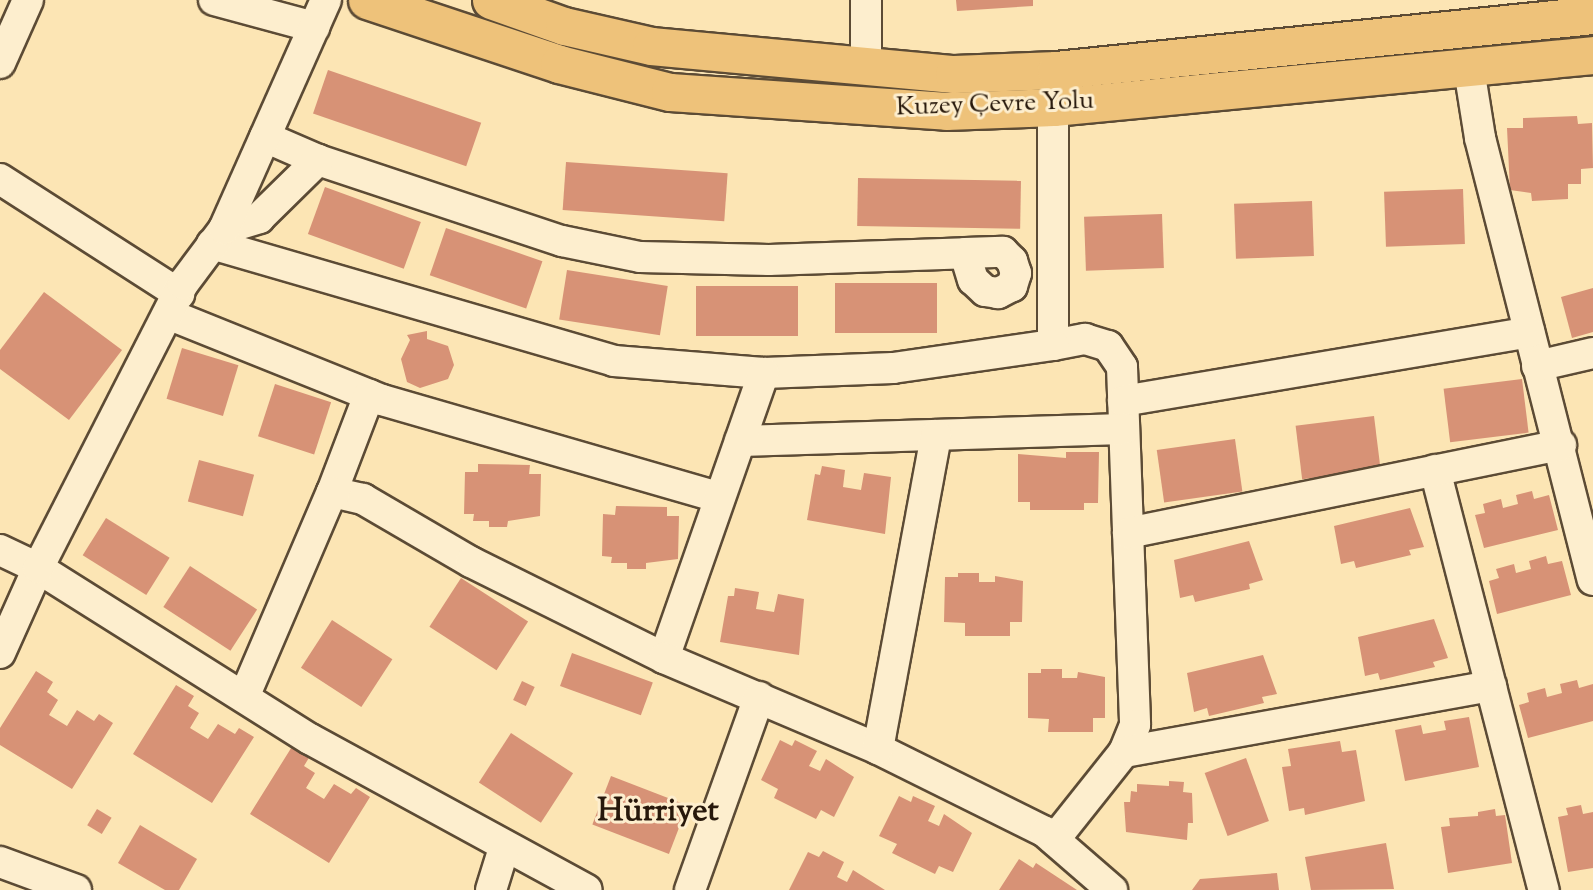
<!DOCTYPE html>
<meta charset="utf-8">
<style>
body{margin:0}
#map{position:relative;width:1593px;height:890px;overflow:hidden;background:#fce5b4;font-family:"Sorts Mill Goudy",serif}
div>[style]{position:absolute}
.building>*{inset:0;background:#d79276;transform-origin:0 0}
.roads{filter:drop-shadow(2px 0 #5c4b35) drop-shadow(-2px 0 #5c4b35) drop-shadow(0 2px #5c4b35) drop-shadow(0 -2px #5c4b35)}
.minor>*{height:30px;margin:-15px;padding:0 15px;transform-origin:15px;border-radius:15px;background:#fdeece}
.major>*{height:37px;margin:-18.5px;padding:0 18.5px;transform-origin:18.5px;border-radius:18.5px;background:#eec27a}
span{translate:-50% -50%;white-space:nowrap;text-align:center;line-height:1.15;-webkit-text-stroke:6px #fdeece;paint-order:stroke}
.street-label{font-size:26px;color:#27180b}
.district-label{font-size:33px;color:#27180b;font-weight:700}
</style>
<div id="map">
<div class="building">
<i style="clip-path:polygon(956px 0,1033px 0,1033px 6px,957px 11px)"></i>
<i style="left:328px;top:70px;width:162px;height:46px;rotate:19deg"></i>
<i style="clip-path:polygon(1577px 116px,1578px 124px,1592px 123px,1593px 168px,1581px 169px,1581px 184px,1568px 184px,1568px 199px,1532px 201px,1531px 193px,1510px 190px,1507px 128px,1523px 128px,1523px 118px)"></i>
<i style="left:566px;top:162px;width:162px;height:48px;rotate:4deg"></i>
<i style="left:858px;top:178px;width:163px;height:48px;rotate:1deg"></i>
<i style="left:325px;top:187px;width:102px;height:50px;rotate:20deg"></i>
<i style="left:1463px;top:189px;width:55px;height:79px;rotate:88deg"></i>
<i style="left:1312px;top:201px;width:55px;height:78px;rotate:88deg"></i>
<i style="left:1162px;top:214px;width:54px;height:78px;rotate:88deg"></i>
<i style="left:446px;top:228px;width:102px;height:50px;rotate:19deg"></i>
<i style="left:567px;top:270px;width:102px;height:50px;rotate:9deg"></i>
<i style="left:835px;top:283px;width:102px;height:50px"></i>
<i style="left:696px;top:286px;width:102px;height:50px"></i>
<i style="clip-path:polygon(1593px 288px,1593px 332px,1572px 338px,1561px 297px)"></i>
<i style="clip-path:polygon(44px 292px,122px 350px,69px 420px,0 369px,0 350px)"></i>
<i style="clip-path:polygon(427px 331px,427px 339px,448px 346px,454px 365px,448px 379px,420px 388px,407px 382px,401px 359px,410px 340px,407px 335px)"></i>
<i style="left:182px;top:348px;width:59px;height:53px;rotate:17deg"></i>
<i style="left:1522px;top:379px;width:54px;height:79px;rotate:83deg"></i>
<i style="left:275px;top:384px;width:59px;height:55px;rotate:18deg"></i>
<i style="left:1374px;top:416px;width:54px;height:79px;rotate:83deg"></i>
<i style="left:1235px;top:439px;width:53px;height:79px;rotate:82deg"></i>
<i style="clip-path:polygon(1066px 452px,1099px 452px,1098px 503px,1084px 503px,1084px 510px,1030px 510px,1030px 502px,1018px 502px,1018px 454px,1066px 458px)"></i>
<i style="left:199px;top:460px;width:57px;height:43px;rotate:15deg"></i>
<i style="clip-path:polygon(478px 464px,530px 465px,529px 474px,541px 474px,540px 516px,508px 521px,507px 527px,489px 527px,489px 521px,473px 521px,474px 514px,464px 514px,465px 472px,478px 472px)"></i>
<i style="clip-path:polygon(822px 466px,845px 470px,843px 487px,861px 490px,864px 473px,891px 477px,885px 534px,807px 520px,815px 474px,820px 475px)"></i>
<i style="clip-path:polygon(1532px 491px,1534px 499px,1549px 495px,1558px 530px,1484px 548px,1475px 515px,1485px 513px,1483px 504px,1501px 499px,1503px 508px,1518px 504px,1516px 495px)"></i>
<i style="clip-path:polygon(616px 506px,667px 507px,667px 516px,679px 516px,678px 559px,646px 563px,646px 569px,627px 569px,627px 563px,611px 563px,612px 557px,602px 556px,603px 514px,615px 515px)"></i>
<i style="clip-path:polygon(1410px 508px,1424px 547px,1409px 550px,1411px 555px,1356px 568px,1354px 561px,1341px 564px,1334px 526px)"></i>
<i style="left:106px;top:518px;width:75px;height:44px;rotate:32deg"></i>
<i style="clip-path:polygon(1249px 541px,1263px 580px,1249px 584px,1250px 589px,1195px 602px,1193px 595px,1180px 598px,1174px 560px)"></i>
<i style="clip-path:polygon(1546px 556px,1548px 564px,1562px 561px,1571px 595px,1497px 614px,1489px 581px,1499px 578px,1496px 569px,1514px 564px,1516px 573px,1531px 569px,1529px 561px)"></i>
<i style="left:190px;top:566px;width:80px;height:49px;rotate:33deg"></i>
<i style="clip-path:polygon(958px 573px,979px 573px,979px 582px,995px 582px,995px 576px,1023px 581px,1022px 622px,1010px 622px,1010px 636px,965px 636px,965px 623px,944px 622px,945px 577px,958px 577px)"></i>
<i style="left:461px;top:578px;width:80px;height:58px;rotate:33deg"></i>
<i style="clip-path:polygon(735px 588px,759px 592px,756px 609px,774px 612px,778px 594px,804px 599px,799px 655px,720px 642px,728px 596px,734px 596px)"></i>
<i style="clip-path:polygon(1434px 619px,1448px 658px,1433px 662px,1435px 667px,1380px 680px,1378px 673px,1365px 676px,1358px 637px)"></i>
<i style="left:332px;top:620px;width:72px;height:57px;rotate:33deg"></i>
<i style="left:572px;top:653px;width:86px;height:35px;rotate:20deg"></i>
<i style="clip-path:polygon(1263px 655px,1277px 694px,1262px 697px,1264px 703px,1209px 716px,1207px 708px,1194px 712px,1187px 673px)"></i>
<i style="clip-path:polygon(1041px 669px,1062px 669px,1062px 678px,1077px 678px,1078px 672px,1105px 677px,1105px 718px,1093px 718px,1093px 732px,1048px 732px,1049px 719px,1028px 718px,1028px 673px,1041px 673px)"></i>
<i style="clip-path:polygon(36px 671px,53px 682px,47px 692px,58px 700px,49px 715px,67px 726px,77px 710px,94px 721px,99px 714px,113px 723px,72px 789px,0 745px,0 728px)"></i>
<i style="clip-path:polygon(1577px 680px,1579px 688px,1593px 684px,1593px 721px,1528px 738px,1519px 705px,1529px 702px,1527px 693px,1545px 688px,1547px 697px,1562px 693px,1560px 684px)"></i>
<i style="left:522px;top:681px;width:14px;height:21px;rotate:25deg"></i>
<i style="clip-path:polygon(176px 685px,194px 696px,188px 706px,199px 713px,190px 728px,208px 739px,218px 724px,235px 734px,239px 728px,254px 737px,212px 803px,133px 754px)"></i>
<i style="clip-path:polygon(1469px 717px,1479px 767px,1405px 781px,1395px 730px,1421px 725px,1423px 734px,1446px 730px,1444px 721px)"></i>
<i style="left:511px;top:733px;width:74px;height:59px;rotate:33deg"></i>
<i style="clip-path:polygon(780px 740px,792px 746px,795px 740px,817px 751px,809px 766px,820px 771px,826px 759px,854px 777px,834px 817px,821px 810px,816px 819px,774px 798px,778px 789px,761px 780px)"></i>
<i style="clip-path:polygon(1340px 741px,1342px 752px,1356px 750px,1365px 801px,1305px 815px,1304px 808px,1289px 811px,1282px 767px,1291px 766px,1288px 749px)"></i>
<i style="clip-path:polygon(293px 745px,310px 756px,304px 766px,315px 773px,306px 788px,324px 799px,334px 784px,351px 794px,356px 788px,370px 797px,329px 863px,250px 814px)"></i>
<i style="left:1246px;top:758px;width:67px;height:44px;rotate:70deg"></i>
<i style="left:611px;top:776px;width:82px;height:52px;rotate:21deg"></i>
<i style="clip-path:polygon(1169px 781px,1184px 782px,1183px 792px,1192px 793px,1193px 823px,1188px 823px,1187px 840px,1126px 832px,1124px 802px,1130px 802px,1131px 791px,1137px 792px,1137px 784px,1169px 786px)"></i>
<i style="clip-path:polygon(899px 796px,911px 802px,913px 796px,935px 806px,928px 821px,939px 826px,944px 814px,972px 833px,953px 872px,939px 866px,935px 874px,892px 853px,897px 844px,879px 836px)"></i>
<i style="clip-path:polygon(1581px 805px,1583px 814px,1593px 812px,1593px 868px,1568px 872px,1558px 817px,1568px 815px,1566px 808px)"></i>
<i style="left:97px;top:809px;width:17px;height:19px;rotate:31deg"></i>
<i style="clip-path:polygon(1495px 809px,1496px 816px,1505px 815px,1512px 863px,1448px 873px,1441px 827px,1450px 826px,1449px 818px,1478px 816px,1478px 812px)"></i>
<i style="clip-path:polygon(140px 825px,197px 859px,179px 890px,165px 890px,118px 863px)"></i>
<i style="clip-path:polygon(1386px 843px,1394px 889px,1311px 890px,1305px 857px)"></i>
<i style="clip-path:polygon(823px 851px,844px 862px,837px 877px,847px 882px,853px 870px,885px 890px,789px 890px,808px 852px,819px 857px)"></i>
<i style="clip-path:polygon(1019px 859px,1033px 868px,1036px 863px,1077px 890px,999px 890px)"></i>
<i style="clip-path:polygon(1277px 873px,1279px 890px,1192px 890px,1200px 879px)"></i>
</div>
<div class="roads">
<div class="minor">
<i style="left:214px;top:0;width:104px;rotate:15.1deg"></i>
<i style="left:0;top:63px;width:69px;rotate:-66deg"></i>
<i style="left:866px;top:67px;width:67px;rotate:-90deg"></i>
<i style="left:1469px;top:69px;width:70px;rotate:80.9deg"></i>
<i style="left:1480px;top:138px;width:456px;rotate:75.7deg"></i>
<i style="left:1053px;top:107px;width:238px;rotate:90deg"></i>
<i style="left:1053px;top:345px;width:33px;rotate:-11deg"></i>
<i style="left:1085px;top:339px;width:24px;rotate:17deg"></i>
<i style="left:1108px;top:346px;width:25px;rotate:56deg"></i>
<i style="left:1122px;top:367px;width:358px;rotate:87.9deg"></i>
<i style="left:1135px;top:725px;width:29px;rotate:112deg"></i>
<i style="left:1124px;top:752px;width:112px;rotate:128.5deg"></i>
<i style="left:265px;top:137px;width:58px;rotate:23.5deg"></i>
<i style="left:318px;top:160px;width:257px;rotate:18.4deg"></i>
<i style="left:562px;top:241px;width:80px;rotate:11.6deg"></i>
<i style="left:640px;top:257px;width:129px;rotate:1.3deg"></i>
<i style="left:769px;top:260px;width:196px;rotate:-2deg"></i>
<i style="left:0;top:179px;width:213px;rotate:32.7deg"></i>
<i style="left:224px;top:229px;width:37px;rotate:-17deg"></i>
<i style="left:259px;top:218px;width:83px;rotate:-44.5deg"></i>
<i style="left:212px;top:244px;width:419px;rotate:16.2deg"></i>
<i style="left:614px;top:361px;width:150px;rotate:4.6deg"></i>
<i style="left:764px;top:373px;width:129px;rotate:-2.2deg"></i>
<i style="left:893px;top:368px;width:162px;rotate:-8.2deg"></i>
<i style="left:1003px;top:252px;width:13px;rotate:45deg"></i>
<i style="left:1012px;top:261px;width:13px;rotate:72deg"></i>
<i style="left:1016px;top:273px;width:14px;rotate:107deg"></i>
<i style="left:1012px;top:286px;width:16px;rotate:153deg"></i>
<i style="left:998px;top:293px;width:13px;rotate:-171deg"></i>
<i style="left:985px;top:291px;width:16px;rotate:-137deg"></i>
<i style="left:973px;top:280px;width:28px;rotate:-107deg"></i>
<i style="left:965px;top:253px;width:38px;rotate:-2deg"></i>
<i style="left:168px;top:314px;width:231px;rotate:21.9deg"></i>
<i style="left:382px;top:400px;width:350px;rotate:16.1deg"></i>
<i style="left:1537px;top:366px;width:57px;rotate:-13.1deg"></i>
<i style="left:1123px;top:401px;width:412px;rotate:-9.6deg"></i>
<i style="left:740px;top:441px;width:384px;rotate:-1.8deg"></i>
<i style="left:1435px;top:470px;width:434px;rotate:75.5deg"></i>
<i style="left:332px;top:492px;width:104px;rotate:-69.1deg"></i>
<i style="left:1128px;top:533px;width:442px;rotate:-11.5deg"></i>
<i style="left:0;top:550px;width:42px;rotate:25.3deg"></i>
<i style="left:38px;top:568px;width:321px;rotate:32.2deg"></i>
<i style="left:310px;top:739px;width:315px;rotate:28.6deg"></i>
<i style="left:0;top:653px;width:93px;rotate:-65.9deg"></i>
<i style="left:38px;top:568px;width:319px;rotate:-63deg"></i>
<i style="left:183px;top:284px;width:69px;rotate:-53.3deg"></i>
<i style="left:224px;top:229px;width:251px;rotate:-66deg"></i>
<i style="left:664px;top:658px;width:302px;rotate:-70.7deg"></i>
<i style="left:244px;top:697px;width:223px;rotate:-66.8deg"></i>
<i style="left:332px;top:492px;width:32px;rotate:13deg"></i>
<i style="left:363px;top:499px;width:125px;rotate:30.3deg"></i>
<i style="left:471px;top:562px;width:216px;rotate:26.4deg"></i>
<i style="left:664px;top:658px;width:233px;rotate:23deg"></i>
<i style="left:878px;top:749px;width:186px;rotate:26.4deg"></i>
<i style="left:1045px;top:832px;width:89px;rotate:40.9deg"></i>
<i style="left:878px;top:749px;width:319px;rotate:-79.5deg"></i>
<i style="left:1124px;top:752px;width:373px;rotate:-10.2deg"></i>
<i style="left:0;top:862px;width:81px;rotate:20.2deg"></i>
<i style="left:491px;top:890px;width:44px;rotate:-72.8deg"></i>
<i style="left:690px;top:890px;width:205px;rotate:-70.3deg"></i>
</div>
<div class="major">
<i style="left:367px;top:0;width:202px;rotate:18.4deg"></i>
<i style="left:559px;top:64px;width:114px;rotate:14.2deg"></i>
<i style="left:670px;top:92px;width:277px;rotate:3.9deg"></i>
<i style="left:946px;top:111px;width:107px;rotate:-2.1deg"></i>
<i style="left:1053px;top:107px;width:542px;rotate:-5.5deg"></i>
<i style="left:491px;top:0;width:77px;rotate:19.6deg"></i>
<i style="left:564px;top:26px;width:89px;rotate:12.9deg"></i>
<i style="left:651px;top:46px;width:304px;rotate:5.3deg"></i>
<i style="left:954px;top:74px;width:102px;rotate:-2.2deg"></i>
<i style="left:1056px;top:70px;width:540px;rotate:-5.85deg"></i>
</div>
</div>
<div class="street-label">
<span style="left:995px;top:105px;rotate:-2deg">Kuzey Çevre Yolu</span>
</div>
<div class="district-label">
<span style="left:658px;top:813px">Hürriyet</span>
</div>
</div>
